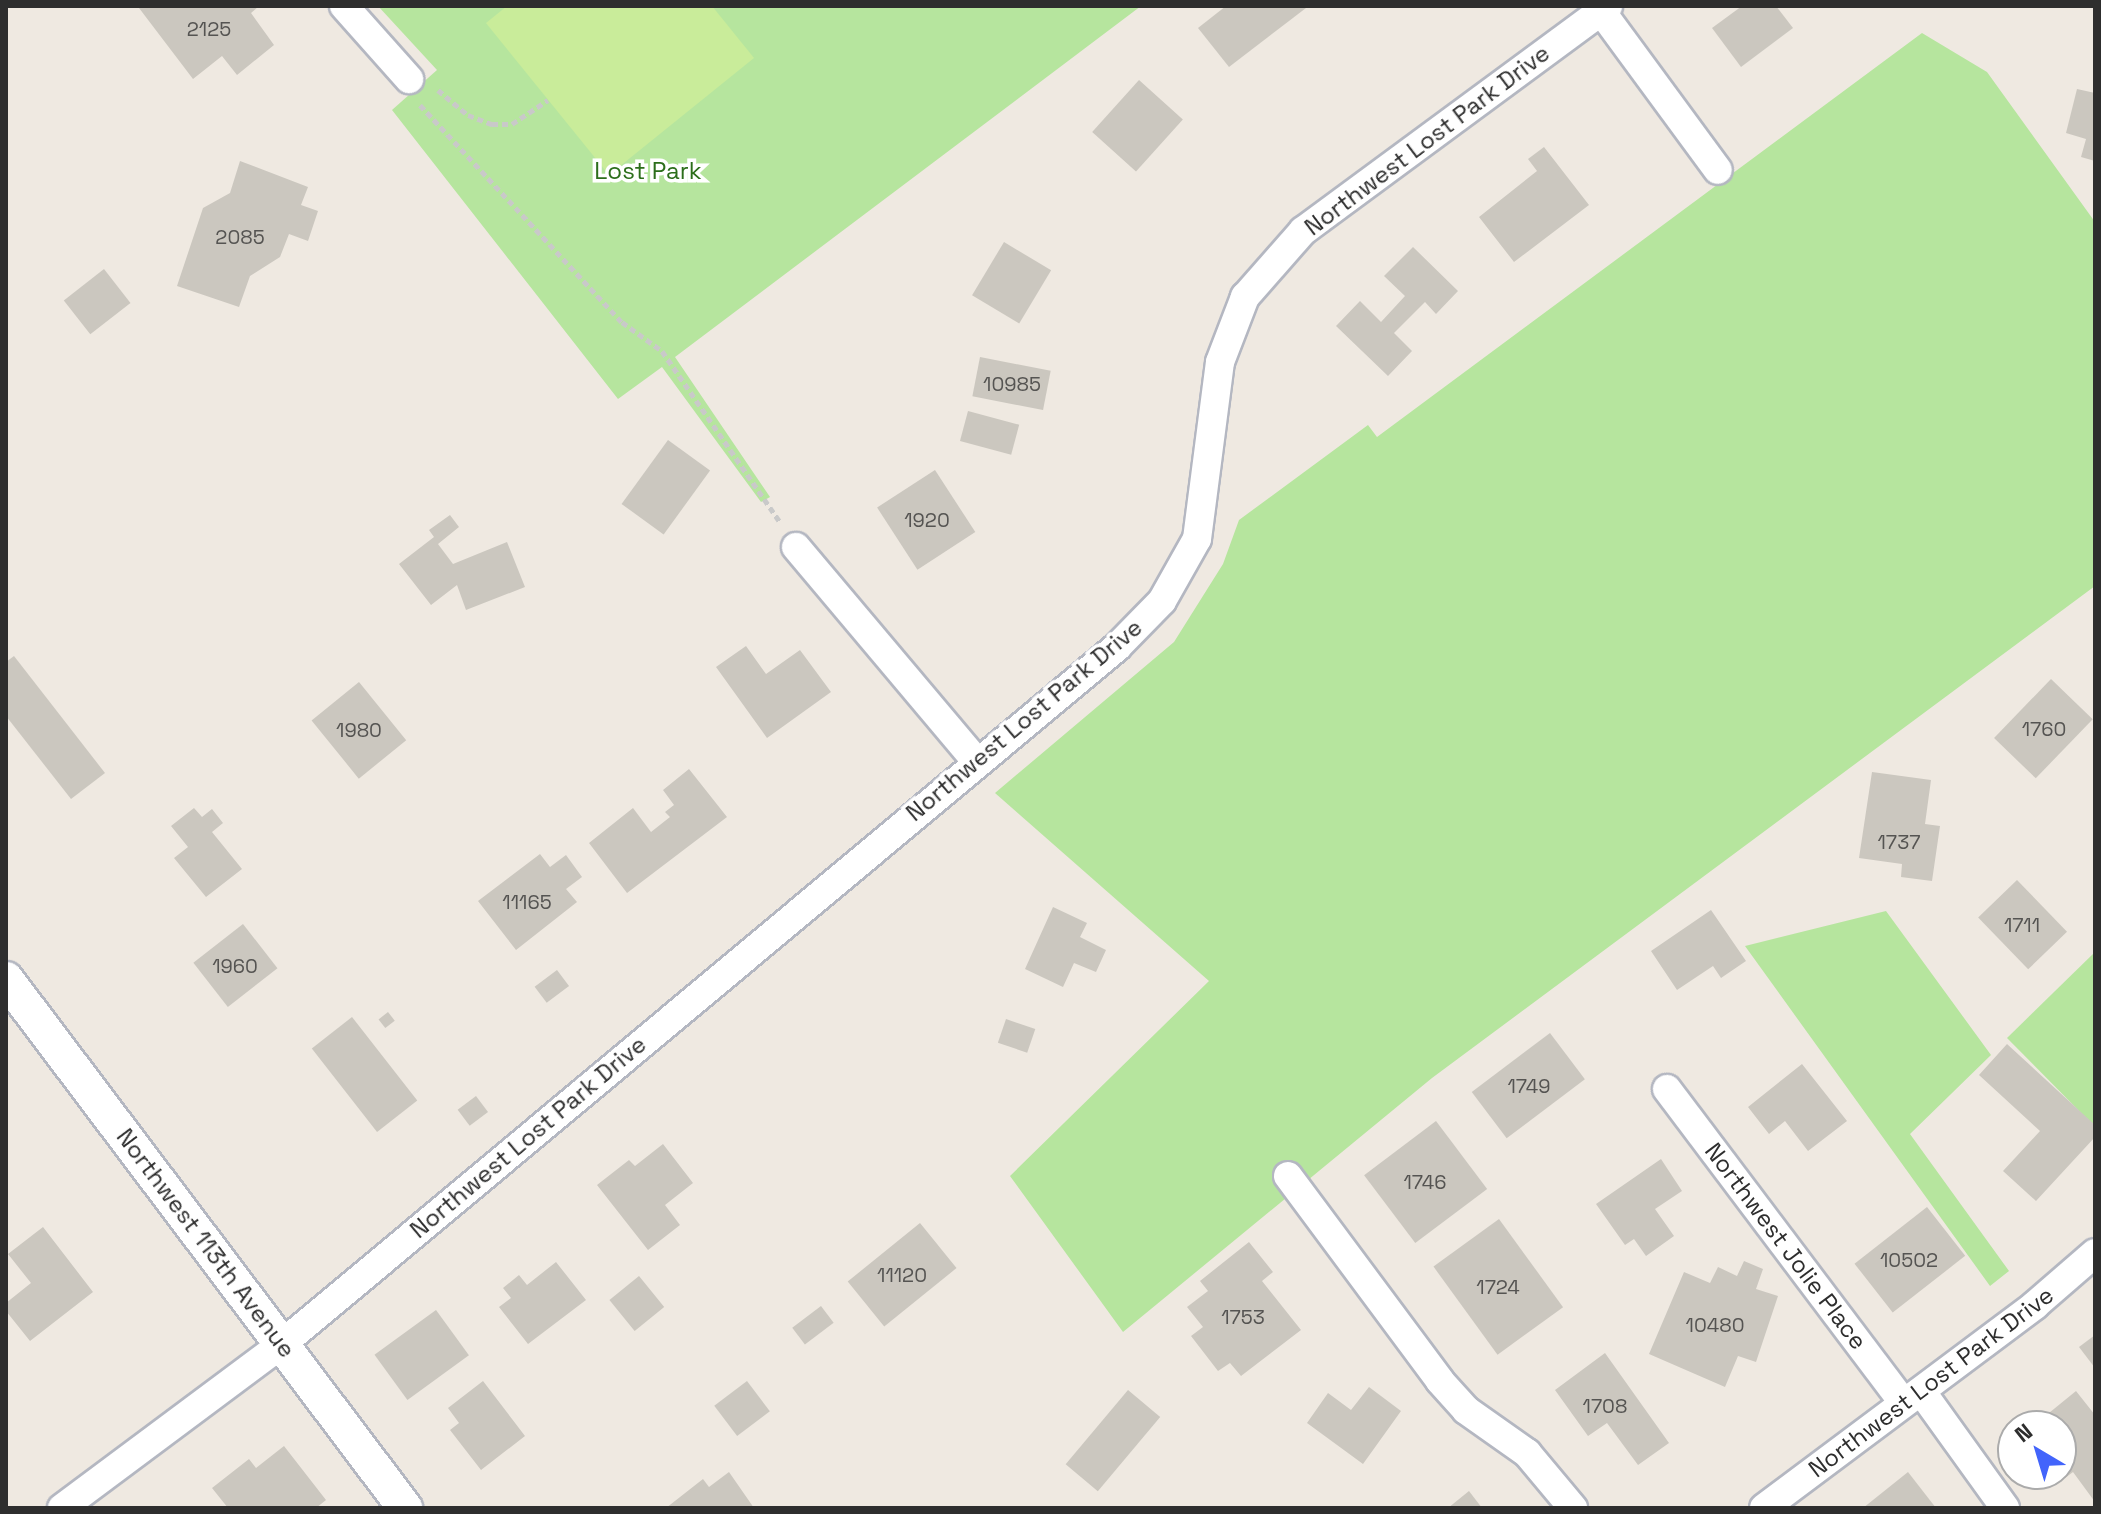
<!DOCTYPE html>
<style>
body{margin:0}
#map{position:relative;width:2101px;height:1514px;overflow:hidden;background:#efe9e1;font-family:"Space Grotesk",sans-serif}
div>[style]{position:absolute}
.green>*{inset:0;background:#b6e59e}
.pitch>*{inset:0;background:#c9ec9a}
.building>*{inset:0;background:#cbc7bf;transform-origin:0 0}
.path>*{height:5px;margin-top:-2.5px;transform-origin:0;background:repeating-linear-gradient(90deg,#c9c9c9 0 6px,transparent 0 10px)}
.roads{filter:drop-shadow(2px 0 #b4b7c1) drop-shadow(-2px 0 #b4b7c1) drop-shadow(0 2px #b4b7c1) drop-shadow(0 -2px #b4b7c1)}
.minor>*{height:28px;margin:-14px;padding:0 14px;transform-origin:14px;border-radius:14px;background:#fff}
.tertiary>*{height:34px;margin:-17px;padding:0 17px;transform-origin:17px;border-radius:17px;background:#fff}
span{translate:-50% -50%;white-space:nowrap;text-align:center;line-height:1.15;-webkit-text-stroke:7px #fff;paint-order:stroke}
.number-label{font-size:20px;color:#555452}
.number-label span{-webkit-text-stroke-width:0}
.street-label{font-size:24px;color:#2e2e2e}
.park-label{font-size:24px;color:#2c6e1b}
.frame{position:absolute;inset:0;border:8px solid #2e2e2e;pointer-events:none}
.north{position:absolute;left:1997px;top:1410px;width:80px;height:80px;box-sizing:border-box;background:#fff;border:2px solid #ababab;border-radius:50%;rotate:322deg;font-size:22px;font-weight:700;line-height:32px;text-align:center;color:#2e2e2e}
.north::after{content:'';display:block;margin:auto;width:28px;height:36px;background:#4264fb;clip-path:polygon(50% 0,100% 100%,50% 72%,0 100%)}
</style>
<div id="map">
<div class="green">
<i style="clip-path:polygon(378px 6px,1141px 6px,675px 357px,770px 497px,761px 502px,662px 367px,618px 399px,392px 110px,437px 70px)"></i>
<i style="clip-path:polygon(1922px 33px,1987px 72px,2095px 222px,2095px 586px,1432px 1078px,1123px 1332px,1010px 1176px,1209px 981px,995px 793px,1174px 642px,1223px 564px,1239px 520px,1368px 425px,1377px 437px)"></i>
<i style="clip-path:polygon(1886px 911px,1991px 1055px,1910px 1134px,2009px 1271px,1990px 1286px,1745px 946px)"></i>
<i style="clip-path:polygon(2095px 952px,2095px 1127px,2007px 1038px)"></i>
</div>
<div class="pitch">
<i style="clip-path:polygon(507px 6px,712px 6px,754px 58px,609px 175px,486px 23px)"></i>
</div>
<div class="building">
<i style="clip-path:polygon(259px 6px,251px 13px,274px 45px,237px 75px,222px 56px,193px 79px,139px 8px)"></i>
<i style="clip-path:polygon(1226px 6px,1304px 6px,1306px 8px,1229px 67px,1198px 28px)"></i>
<i style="clip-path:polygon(1742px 6px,1776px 6px,1793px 28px,1741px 67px,1712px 28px)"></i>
<i style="left:1139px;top:80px;width:59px;height:70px;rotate:42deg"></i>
<i style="clip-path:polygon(2077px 89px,2095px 93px,2095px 161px,2081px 157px,2086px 139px,2066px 133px)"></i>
<i style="clip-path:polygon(1544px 147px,1589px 205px,1514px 262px,1479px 217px,1537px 171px,1528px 159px)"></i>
<i style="clip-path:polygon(240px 161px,308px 187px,301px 205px,318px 211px,308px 241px,289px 234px,280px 257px,250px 276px,239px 307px,177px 286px,203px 208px,230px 193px)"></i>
<i style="left:1004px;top:242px;width:55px;height:62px;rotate:31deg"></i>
<i style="clip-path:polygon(1413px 247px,1458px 291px,1436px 314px,1425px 302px,1394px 333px,1412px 351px,1388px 376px,1336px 326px,1360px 301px,1381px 322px,1405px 296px,1384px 276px)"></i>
<i style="left:104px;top:269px;width:43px;height:51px;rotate:52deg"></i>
<i style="left:980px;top:357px;width:72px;height:40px;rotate:11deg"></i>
<i style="left:968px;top:411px;width:53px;height:31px;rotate:15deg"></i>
<i style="left:668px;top:440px;width:52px;height:79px;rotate:36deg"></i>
<i style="left:935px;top:470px;width:74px;height:69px;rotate:57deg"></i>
<i style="clip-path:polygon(450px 515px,459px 527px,438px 544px,453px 564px,507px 542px,525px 587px,466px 610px,457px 585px,431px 605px,399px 564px,434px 537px,429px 530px)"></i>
<i style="clip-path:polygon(746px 646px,766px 674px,800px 650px,831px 692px,767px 738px,716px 667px)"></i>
<i style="clip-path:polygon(14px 656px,105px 773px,71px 799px,6px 716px,6px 662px)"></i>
<i style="left:2051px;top:679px;width:58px;height:82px;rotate:44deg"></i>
<i style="left:359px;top:682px;width:75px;height:61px;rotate:51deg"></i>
<i style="clip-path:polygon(689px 769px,727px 817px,627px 893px,589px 843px,633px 808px,651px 832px,670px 817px,665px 812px,674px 805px,663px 790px)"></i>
<i style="clip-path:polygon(1872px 772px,1931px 780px,1925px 824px,1940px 826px,1932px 881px,1901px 877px,1902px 864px,1859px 858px)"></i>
<i style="clip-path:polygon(194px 808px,202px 817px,212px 809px,223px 823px,212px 832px,242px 869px,206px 897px,174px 858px,188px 847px,171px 826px)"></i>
<i style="clip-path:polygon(540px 854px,550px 867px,566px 855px,582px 877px,566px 889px,577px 902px,516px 950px,478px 901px)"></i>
<i style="left:2017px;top:880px;width:72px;height:54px;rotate:46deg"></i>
<i style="clip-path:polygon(1053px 907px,1087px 923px,1080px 937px,1106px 950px,1096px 972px,1074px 963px,1063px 987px,1025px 969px)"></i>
<i style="clip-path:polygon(1711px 910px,1746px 961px,1721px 978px,1713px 966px,1677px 990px,1651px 951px)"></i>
<i style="left:243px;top:924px;width:56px;height:63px;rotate:52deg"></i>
<i style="left:557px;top:970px;width:20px;height:28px;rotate:53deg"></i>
<i style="left:388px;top:1012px;width:11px;height:12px;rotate:52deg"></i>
<i style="left:352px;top:1017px;width:106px;height:51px;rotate:52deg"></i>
<i style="left:1006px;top:1019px;width:31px;height:25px;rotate:19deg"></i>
<i style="left:1550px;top:1033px;width:58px;height:98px;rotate:53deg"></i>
<i style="clip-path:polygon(2007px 1044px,2095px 1125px,2095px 1137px,2036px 1201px,2003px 1171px,2040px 1131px,1979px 1075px)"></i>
<i style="clip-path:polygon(1802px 1064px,1847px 1121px,1808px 1151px,1785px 1121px,1769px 1134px,1748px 1107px)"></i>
<i style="left:476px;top:1096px;width:20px;height:23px;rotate:53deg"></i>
<i style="left:1436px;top:1121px;width:85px;height:90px;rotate:53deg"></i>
<i style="clip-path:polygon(663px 1144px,693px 1183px,665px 1205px,680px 1225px,648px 1250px,597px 1185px,629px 1160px,635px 1166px)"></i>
<i style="clip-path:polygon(1661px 1159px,1682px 1191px,1655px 1209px,1674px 1236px,1646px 1256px,1634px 1239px,1625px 1245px,1596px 1204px)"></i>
<i style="left:1927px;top:1207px;width:62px;height:92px;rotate:52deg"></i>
<i style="left:1499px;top:1219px;width:109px;height:81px;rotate:54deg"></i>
<i style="left:920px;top:1223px;width:58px;height:93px;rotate:51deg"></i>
<i style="clip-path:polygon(43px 1227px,93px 1292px,30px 1341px,6px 1311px,6px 1303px,31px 1283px,8px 1254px)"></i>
<i style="clip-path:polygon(1249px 1242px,1273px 1272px,1262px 1281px,1301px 1330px,1241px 1376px,1230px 1363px,1218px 1371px,1191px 1336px,1203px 1327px,1187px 1307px,1208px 1291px,1200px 1281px)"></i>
<i style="clip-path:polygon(1744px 1261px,1763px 1269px,1756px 1289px,1778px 1296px,1756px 1362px,1738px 1356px,1725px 1387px,1649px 1354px,1684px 1272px,1710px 1283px,1718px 1267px,1737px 1276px)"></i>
<i style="clip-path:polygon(556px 1262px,586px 1300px,528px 1344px,499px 1307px,511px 1298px,503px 1288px,519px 1275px,527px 1285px)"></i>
<i style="left:639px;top:1276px;width:40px;height:38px;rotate:51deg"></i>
<i style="left:821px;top:1306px;width:21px;height:36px;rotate:53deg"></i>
<i style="left:436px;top:1310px;width:56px;height:76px;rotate:54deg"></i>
<i style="clip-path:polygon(2095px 1335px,2095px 1368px,2079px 1347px)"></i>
<i style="clip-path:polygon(1605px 1353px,1669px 1443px,1638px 1465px,1607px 1423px,1588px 1436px,1555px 1390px)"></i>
<i style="clip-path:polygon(483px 1381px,525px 1436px,481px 1470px,450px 1430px,459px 1423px,448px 1408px)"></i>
<i style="left:747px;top:1381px;width:38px;height:41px;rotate:53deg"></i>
<i style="clip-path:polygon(1369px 1387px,1401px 1411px,1363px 1464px,1307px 1423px,1328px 1393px,1351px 1410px)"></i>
<i style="left:1128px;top:1390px;width:42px;height:97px;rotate:40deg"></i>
<i style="clip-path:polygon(2076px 1391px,2095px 1415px,2095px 1502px,2073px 1472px,2065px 1478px,2061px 1474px,2061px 1426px,2033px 1426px)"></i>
<i style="clip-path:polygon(284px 1446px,326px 1500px,316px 1508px,228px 1508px,212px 1488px,249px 1459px,256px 1468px)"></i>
<i style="clip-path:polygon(729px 1472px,754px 1508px,666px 1508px,703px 1479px,709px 1487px)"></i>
<i style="clip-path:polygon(1908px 1472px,1936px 1508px,1863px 1508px)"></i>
<i style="clip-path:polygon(1469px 1491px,1482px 1508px,1448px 1508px)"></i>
</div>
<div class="path">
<i style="left:438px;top:90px;width:39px;rotate:40deg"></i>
<i style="left:468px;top:115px;width:26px;rotate:21deg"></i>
<i style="left:492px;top:124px;width:20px"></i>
<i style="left:512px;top:124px;width:43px;rotate:-33.7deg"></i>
<i style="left:420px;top:105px;width:296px;rotate:47.1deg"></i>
<i style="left:622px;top:322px;width:49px;rotate:35.9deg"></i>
<i style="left:662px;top:351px;width:208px;rotate:55.4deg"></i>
</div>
<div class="roads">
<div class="minor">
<i style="left:344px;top:6px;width:98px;rotate:48.3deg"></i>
<i style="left:1601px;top:11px;width:197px;rotate:53.7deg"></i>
<i style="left:796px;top:547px;width:280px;rotate:49.9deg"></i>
<i style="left:1667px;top:1089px;width:393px;rotate:53deg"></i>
<i style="left:1288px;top:1176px;width:255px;rotate:53.4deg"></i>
<i style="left:1440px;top:1381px;width:39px;rotate:48deg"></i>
<i style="left:1466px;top:1410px;width:75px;rotate:35.2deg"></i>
<i style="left:1527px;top:1453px;width:72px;rotate:50.1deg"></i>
<i style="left:1921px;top:1391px;width:144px;rotate:54.3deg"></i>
<i style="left:62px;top:1508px;width:274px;rotate:-36.7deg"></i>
<i style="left:282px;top:1344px;width:1088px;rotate:-39.85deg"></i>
<i style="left:1117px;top:647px;width:64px;rotate:-45.6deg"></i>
<i style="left:1162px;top:601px;width:71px;rotate:-60.6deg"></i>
<i style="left:1197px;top:539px;width:178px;rotate:-82.6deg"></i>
<i style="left:1220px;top:362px;width:70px;rotate:-69deg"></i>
<i style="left:1245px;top:297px;width:88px;rotate:-48.7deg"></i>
<i style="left:1303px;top:231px;width:379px;rotate:-36.4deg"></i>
<i style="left:1764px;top:1508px;width:339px;rotate:-36.8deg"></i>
<i style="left:2035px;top:1305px;width:79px;rotate:-40.9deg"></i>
</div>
<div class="tertiary">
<i style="left:6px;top:979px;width:663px;rotate:52.97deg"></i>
</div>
</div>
<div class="number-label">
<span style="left:209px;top:29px">2125</span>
<span style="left:240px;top:237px">2085</span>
<span style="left:1012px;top:384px">10985</span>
<span style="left:927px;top:520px">1920</span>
<span style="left:2044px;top:729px">1760</span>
<span style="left:359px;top:730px">1980</span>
<span style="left:1899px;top:842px">1737</span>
<span style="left:527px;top:902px">11165</span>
<span style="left:2022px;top:925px">1711</span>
<span style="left:235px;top:966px">1960</span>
<span style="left:1529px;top:1086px">1749</span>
<span style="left:1425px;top:1182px">1746</span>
<span style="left:1909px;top:1260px">10502</span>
<span style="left:902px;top:1275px">11120</span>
<span style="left:1498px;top:1287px">1724</span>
<span style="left:1243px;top:1317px">1753</span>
<span style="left:1715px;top:1325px">10480</span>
<span style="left:1605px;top:1406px">1708</span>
</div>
<div class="street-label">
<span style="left:1427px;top:140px;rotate:-37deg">Northwest Lost Park Drive</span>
<span style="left:1024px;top:720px;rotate:-40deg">Northwest Lost Park Drive</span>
<span style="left:528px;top:1137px;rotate:-40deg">Northwest Lost Park Drive</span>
<span style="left:206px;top:1243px;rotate:53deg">Northwest 113th Avenue</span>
<span style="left:1786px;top:1246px;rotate:53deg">Northwest Jolie Place</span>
<span style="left:1931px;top:1382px;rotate:-37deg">Northwest Lost Park Drive</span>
</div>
<div class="park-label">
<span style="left:648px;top:171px">Lost Park</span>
</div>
<div class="frame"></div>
<div class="north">N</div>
</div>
